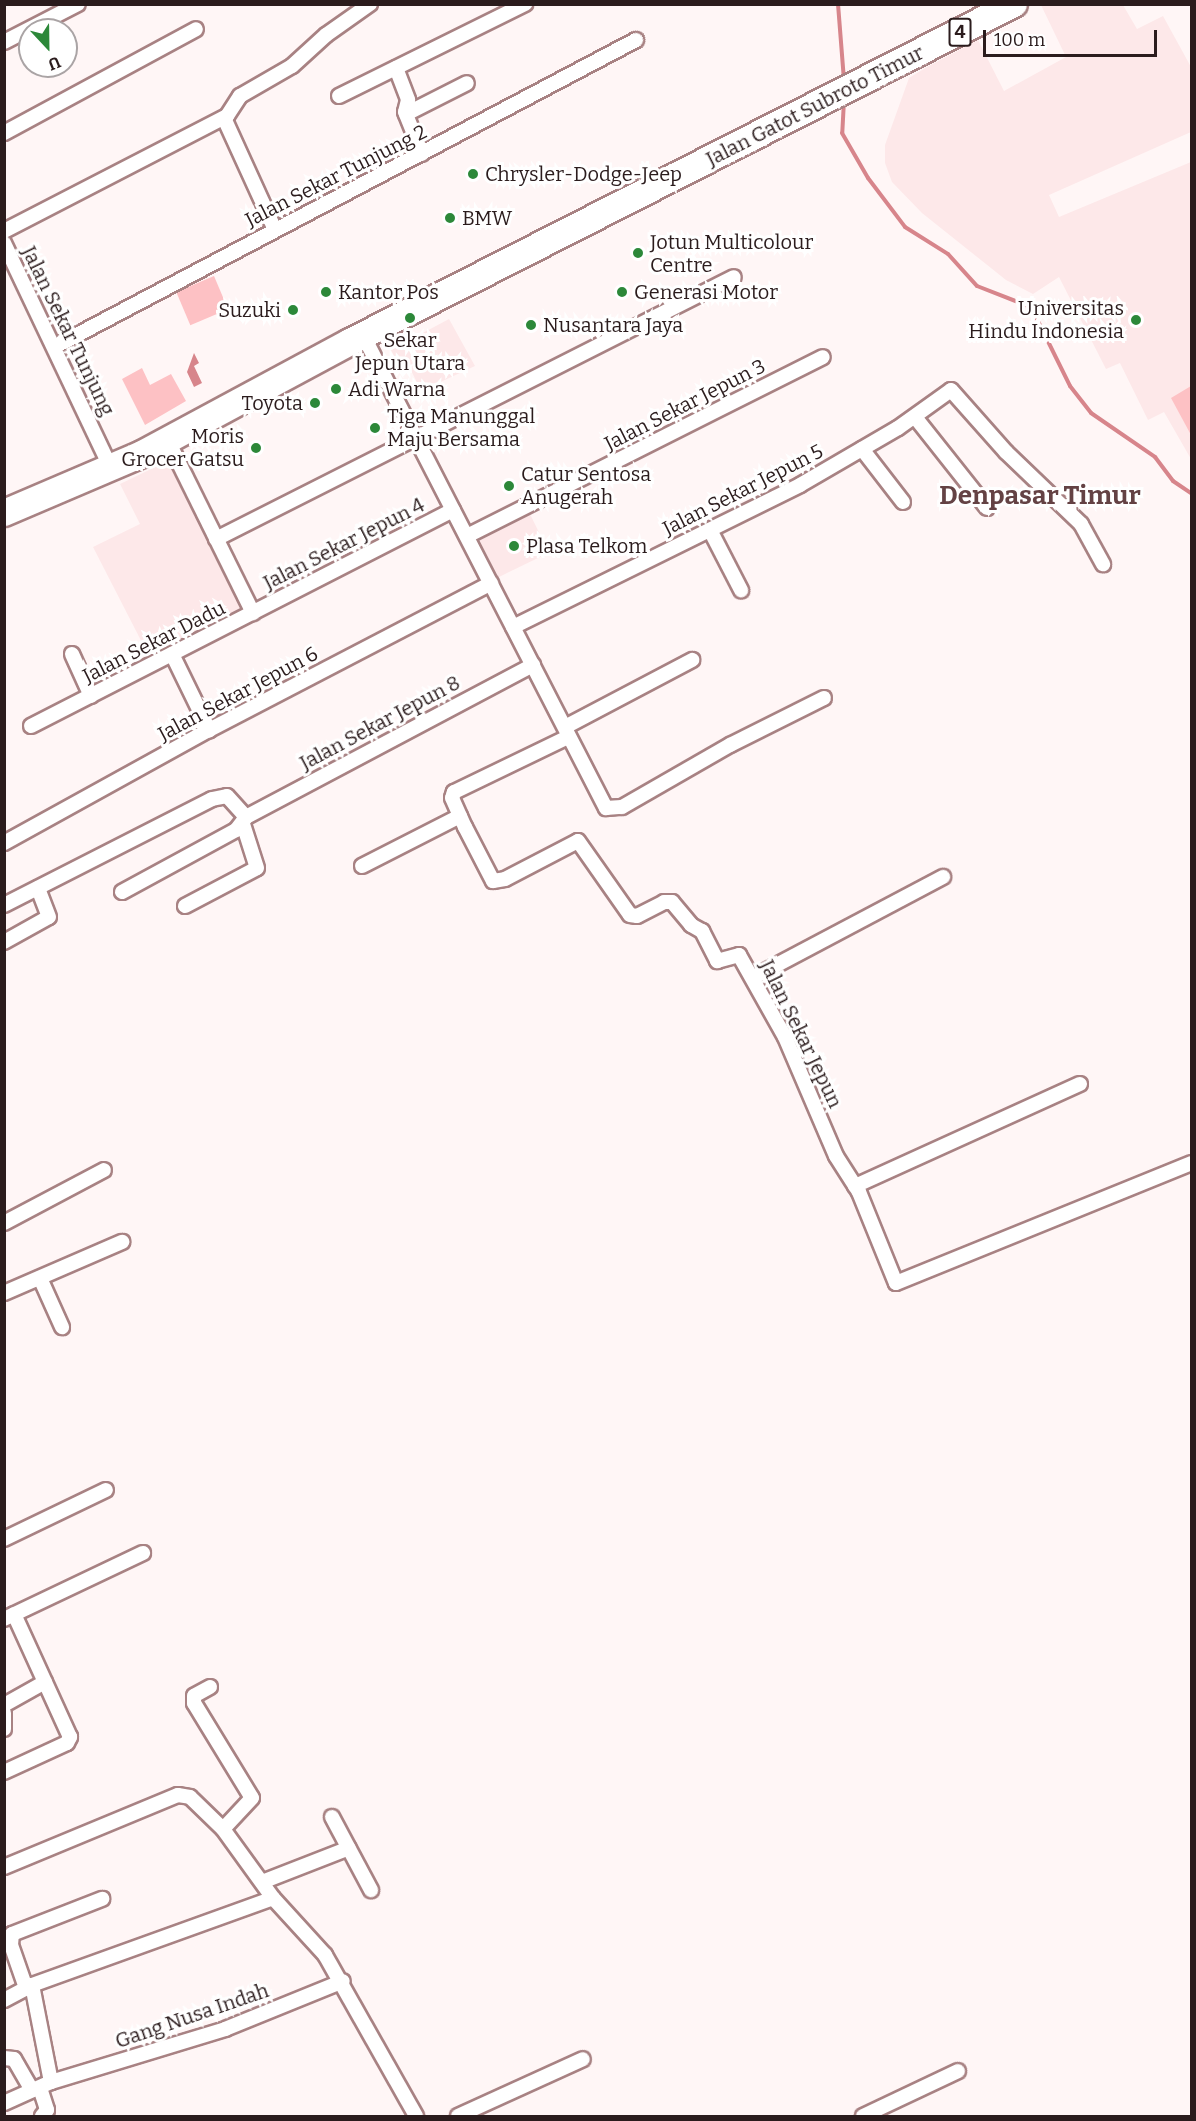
<!DOCTYPE html>
<style>
body{margin:0}
#map{position:relative;width:1196px;height:2121px;overflow:hidden;background:#fff6f6;font-family:Bitter,serif}
div>[style]{position:absolute}
.built>*{inset:0;background:#fde8e9;transform-origin:0 0}
.green>*{inset:0;background:#fdc1c4;transform-origin:0 0}
.water>*{inset:0;background:#d7858b}
.stream>*{height:4px;margin:-2px;padding:0 2px;transform-origin:2px;border-radius:2px;background:#d7858b}
.roads{filter:drop-shadow(2px 0 #a88283) drop-shadow(-2px 0 #a88283) drop-shadow(0 2px #a88283) drop-shadow(0 -2px #a88283)}
.street>*{height:14px;margin:-7px;padding:0 7px;transform-origin:7px;border-radius:7px;background:#fff}
.highway>*{height:26px;margin:-13px;padding:0 13px;transform-origin:13px;border-radius:13px;background:#fff}
.dots>*{width:16px;height:16px;translate:-50% -50%;box-sizing:border-box;border:3px solid #fff;border-radius:50%}
span{translate:-50% -50%;white-space:nowrap;text-align:center;line-height:1.15;-webkit-text-stroke:6px #fff;paint-order:stroke}
.shield-label span{padding:2px 4px;background:#fff;border:2px solid;border-radius:4px;-webkit-text-stroke-width:0}
.shield-label{font-size:18px;color:#2b1c1d;font-weight:700}
.street-label{font-size:20px;color:#2b1c1d}
.poi-label{font-size:20px;color:#2b1c1d}
.left{translate:0 -50%;text-align:left}
.right{translate:-100% -50%;text-align:right}
.district-label{font-size:26px;color:#644244;font-weight:700}
.frame{position:absolute;inset:0;border:6px solid #2b1c1d;pointer-events:none}
.north{position:absolute;left:18px;top:18px;width:60px;height:60px;box-sizing:border-box;background:#fff;border:2px solid #aaa4a5;border-radius:50%;rotate:158deg;font-size:16px;font-weight:700;line-height:24px;text-align:center;color:#2b1c1d}
.north::after{content:'';display:block;margin:auto;width:21px;height:27px;background:#2c8839;clip-path:polygon(50% 0,100% 100%,50% 72%,0 100%)}
.scale{position:absolute;left:983px;top:30px;width:174px;height:27px;box-sizing:border-box;border:3px solid #2b1c1d;border-top:0;padding-left:8px;font-size:18px;line-height:21px;white-space:nowrap;color:#2b1c1d;-webkit-text-stroke:4px #fff;paint-order:stroke}
</style>
<div id="map">
<div class="built">
<i style="clip-path:polygon(1041px 5px,1123px 5px,1137px 29px,1163px 16px,1191px 67px,1191px 132px,1049px 195px,1059px 217px,1191px 162px,1191px 459px,1164px 412px,1148px 420px,1120px 363px,1106px 369px,1059px 277px,1033px 294px,1006px 280px,922px 213px,892px 182px,885px 163px,885px 145px,909px 78px,927px 67px,978px 40px,1004px 91px,1066px 57px)"></i>
<i style="clip-path:polygon(449px 319px,475px 366px,421px 391px,409px 366px,401px 370px,391px 350px)"></i>
<i style="clip-path:polygon(172px 459px,247px 610px,152px 662px,93px 547px,140px 524px,120px 484px)"></i>
<i style="left:530px;top:514px;width:43px;height:57px;rotate:64deg"></i>
</div>
<div class="green">
<i style="left:214px;top:276px;width:36px;height:41px;rotate:67deg"></i>
<i style="clip-path:polygon(142px 368px,150px 385px,171px 374px,186px 401px,145px 425px,122px 379px)"></i>
<i style="clip-path:polygon(1191px 386px,1191px 435px,1171px 398px)"></i>
</div>
<div class="water">
<i style="clip-path:polygon(194px 353px,199px 363px,194px 366px,202px 383px,194px 387px,187px 372px)"></i>
</div>
<div class="stream">
<i style="left:838px;top:4px;width:77px;rotate:85.5deg"></i>
<i style="left:844px;top:100px;width:33px;rotate:93deg"></i>
<i style="left:842px;top:133px;width:52px;rotate:60deg"></i>
<i style="left:868px;top:178px;width:61px;rotate:52.9deg"></i>
<i style="left:905px;top:227px;width:51px;rotate:32.1deg"></i>
<i style="left:948px;top:254px;width:43px;rotate:47.8deg"></i>
<i style="left:977px;top:286px;width:58px;rotate:21.3deg"></i>
<i style="left:1031px;top:307px;width:88px;rotate:63.7deg"></i>
<i style="left:1070px;top:386px;width:34px;rotate:52deg"></i>
<i style="left:1091px;top:413px;width:78px;rotate:34.5deg"></i>
<i style="left:1155px;top:457px;width:30px;rotate:53deg"></i>
<i style="left:1173px;top:481px;width:23px;rotate:34deg"></i>
</div>
<div class="roads">
<div class="street">
<i style="left:4px;top:42px;width:83px;rotate:-27.2deg"></i>
<i style="left:396px;top:68px;width:34px;rotate:69deg"></i>
<i style="left:408px;top:100px;width:12px;rotate:104deg"></i>
<i style="left:405px;top:112px;width:45px;rotate:68deg"></i>
<i style="left:339px;top:96px;width:208px;rotate:-26.3deg"></i>
<i style="left:406px;top:114px;width:68px;rotate:-26.9deg"></i>
<i style="left:224px;top:118px;width:123px;rotate:65.5deg"></i>
<i style="left:4px;top:133px;width:218px;rotate:-28.4deg"></i>
<i style="left:4px;top:231px;width:251px;rotate:-27.3deg"></i>
<i style="left:227px;top:116px;width:24px;rotate:-57deg"></i>
<i style="left:240px;top:96px;width:60px;rotate:-30deg"></i>
<i style="left:292px;top:66px;width:46px;rotate:-42.4deg"></i>
<i style="left:326px;top:35px;width:54px;rotate:-35.2deg"></i>
<i style="left:4px;top:243px;width:249px;rotate:64.6deg"></i>
<i style="left:363px;top:335px;width:532px;rotate:62.81deg"></i>
<i style="left:606px;top:808px;width:16px;rotate:-4deg"></i>
<i style="left:622px;top:807px;width:125px;rotate:-29.9deg"></i>
<i style="left:730px;top:745px;width:105px;rotate:-26.6deg"></i>
<i style="left:54px;top:347px;width:658px;rotate:-27.81deg"></i>
<i style="left:915px;top:417px;width:116px;rotate:51.6deg"></i>
<i style="left:168px;top:441px;width:192px;rotate:63.7deg"></i>
<i style="left:862px;top:449px;width:67px;rotate:52.3deg"></i>
<i style="left:710px;top:530px;width:68px;rotate:62.7deg"></i>
<i style="left:467px;top:536px;width:398px;rotate:-26.7deg"></i>
<i style="left:216px;top:539px;width:580px;rotate:-26.83deg"></i>
<i style="left:513px;top:627px;width:320px;rotate:-26.3deg"></i>
<i style="left:800px;top:485px;width:113px;rotate:-30.2deg"></i>
<i style="left:898px;top:428px;width:65px;rotate:-35.6deg"></i>
<i style="left:951px;top:390px;width:83px;rotate:48.4deg"></i>
<i style="left:1006px;top:452px;width:104px;rotate:43.8deg"></i>
<i style="left:1081px;top:524px;width:46px;rotate:61.2deg"></i>
<i style="left:72px;top:654px;width:46px;rotate:65.7deg"></i>
<i style="left:172px;top:654px;width:85px;rotate:64deg"></i>
<i style="left:31px;top:726px;width:474px;rotate:-27.1deg"></i>
<i style="left:565px;top:727px;width:144px;rotate:-27.8deg"></i>
<i style="left:568px;top:737px;width:127px;rotate:154.2deg"></i>
<i style="left:454px;top:792px;width:6px;rotate:108deg"></i>
<i style="left:452px;top:798px;width:32px;rotate:66deg"></i>
<i style="left:465px;top:827px;width:61px;rotate:62.6deg"></i>
<i style="left:493px;top:881px;width:12px;rotate:-9deg"></i>
<i style="left:505px;top:879px;width:82px;rotate:-27.5deg"></i>
<i style="left:578px;top:841px;width:90px;rotate:54.9deg"></i>
<i style="left:630px;top:915px;width:7px;rotate:8deg"></i>
<i style="left:637px;top:916px;width:30px;rotate:-27deg"></i>
<i style="left:664px;top:902px;width:8px"></i>
<i style="left:672px;top:902px;width:30px;rotate:50deg"></i>
<i style="left:691px;top:925px;width:13px;rotate:29deg"></i>
<i style="left:702px;top:931px;width:34px;rotate:63deg"></i>
<i style="left:717px;top:961px;width:23px;rotate:-15deg"></i>
<i style="left:739px;top:955px;width:94px;rotate:60.7deg"></i>
<i style="left:785px;top:1037px;width:129px;rotate:66.8deg"></i>
<i style="left:836px;top:1156px;width:43px;rotate:57.4deg"></i>
<i style="left:859px;top:1192px;width:98px;rotate:67.9deg"></i>
<i style="left:896px;top:1283px;width:319px;rotate:-22.1deg"></i>
<i style="left:246px;top:817px;width:325px;rotate:-27.9deg"></i>
<i style="left:4px;top:843px;width:234px;rotate:-28.9deg"></i>
<i style="left:209px;top:730px;width:318px;rotate:-27.5deg"></i>
<i style="left:362px;top:866px;width:110px;rotate:-27deg"></i>
<i style="left:122px;top:892px;width:130px;rotate:-28.5deg"></i>
<i style="left:236px;top:830px;width:16px;rotate:-52deg"></i>
<i style="left:4px;top:905px;width:233px;rotate:-27deg"></i>
<i style="left:212px;top:799px;width:15px;rotate:-11deg"></i>
<i style="left:227px;top:796px;width:28px;rotate:48deg"></i>
<i style="left:185px;top:906px;width:81px;rotate:-27.8deg"></i>
<i style="left:257px;top:868px;width:46px;rotate:-107.7deg"></i>
<i style="left:4px;top:942px;width:51px;rotate:-29.1deg"></i>
<i style="left:49px;top:917px;width:31px;rotate:-111deg"></i>
<i style="left:754px;top:977px;width:214px;rotate:-27.9deg"></i>
<i style="left:855px;top:1186px;width:247px;rotate:-24.4deg"></i>
<i style="left:4px;top:1223px;width:113px;rotate:-27.9deg"></i>
<i style="left:40px;top:1278px;width:54px;rotate:65.8deg"></i>
<i style="left:4px;top:1293px;width:129px;rotate:-23.4deg"></i>
<i style="left:4px;top:1539px;width:113px;rotate:-25.7deg"></i>
<i style="left:4px;top:1619px;width:154px;rotate:-25.4deg"></i>
<i style="left:210px;top:1687px;width:18px;rotate:151deg"></i>
<i style="left:194px;top:1696px;width:7px;rotate:90deg"></i>
<i style="left:194px;top:1703px;width:111px;rotate:58.6deg"></i>
<i style="left:252px;top:1798px;width:42px;rotate:133.1deg"></i>
<i style="left:4px;top:1705px;width:47px;rotate:-29.3deg"></i>
<i style="left:4px;top:1713px;width:16px;rotate:90deg"></i>
<i style="left:4px;top:1772px;width:69px;rotate:-24.7deg"></i>
<i style="left:67px;top:1743px;width:7px;rotate:-63deg"></i>
<i style="left:70px;top:1737px;width:135px;rotate:-114.5deg"></i>
<i style="left:332px;top:1817px;width:83px;rotate:61.9deg"></i>
<i style="left:4px;top:1867px;width:188px;rotate:-22.5deg"></i>
<i style="left:178px;top:1795px;width:12px;rotate:9deg"></i>
<i style="left:190px;top:1797px;width:46px;rotate:44.1deg"></i>
<i style="left:223px;top:1829px;width:85px;rotate:54.1deg"></i>
<i style="left:273px;top:1898px;width:77px;rotate:47.6deg"></i>
<i style="left:325px;top:1955px;width:185px;rotate:60.5deg"></i>
<i style="left:262px;top:1882px;width:93px;rotate:-21.3deg"></i>
<i style="left:32px;top:1985px;width:99px;rotate:78.9deg"></i>
<i style="left:26px;top:1988px;width:46px;rotate:-109.2deg"></i>
<i style="left:11px;top:1945px;width:11px;rotate:-85deg"></i>
<i style="left:12px;top:1934px;width:97px;rotate:-21.3deg"></i>
<i style="left:4px;top:2000px;width:32px;rotate:-28deg"></i>
<i style="left:32px;top:1985px;width:256px;rotate:-19.8deg"></i>
<i style="left:4px;top:2058px;width:10px;rotate:6deg"></i>
<i style="left:14px;top:2059px;width:36px;rotate:60deg"></i>
<i style="left:40px;top:2088px;width:23px;rotate:72deg"></i>
<i style="left:47px;top:2110px;width:8px;rotate:130deg"></i>
<i style="left:4px;top:2103px;width:51px;rotate:-24.1deg"></i>
<i style="left:51px;top:2082px;width:182px;rotate:-16.9deg"></i>
<i style="left:225px;top:2029px;width:127px;rotate:-22.1deg"></i>
<i style="left:458px;top:2116px;width:137px;rotate:-24.5deg"></i>
<i style="left:863px;top:2116px;width:105px;rotate:-25.3deg"></i>
</div>
<div class="highway">
<i style="left:4px;top:513px;width:150px;rotate:-23.1deg"></i>
<i style="left:142px;top:454px;width:236px;rotate:-28.3deg"></i>
<i style="left:350px;top:342px;width:745px;rotate:-26.98deg"></i>
</div>
</div>
<div class="dots">
<i style="left:473px;top:174px;background:#2c8839"></i>
<i style="left:450px;top:218px;background:#2c8839"></i>
<i style="left:638px;top:253px;background:#2c8839"></i>
<i style="left:326px;top:292px;background:#2c8839"></i>
<i style="left:622px;top:292px;background:#2c8839"></i>
<i style="left:293px;top:310px;background:#2c8839"></i>
<i style="left:410px;top:318px;background:#2c8839"></i>
<i style="left:1136px;top:320px;background:#2c8839"></i>
<i style="left:531px;top:325px;background:#2c8839"></i>
<i style="left:336px;top:389px;background:#2c8839"></i>
<i style="left:315px;top:403px;background:#2c8839"></i>
<i style="left:375px;top:428px;background:#2c8839"></i>
<i style="left:256px;top:448px;background:#2c8839"></i>
<i style="left:509px;top:486px;background:#2c8839"></i>
<i style="left:514px;top:546px;background:#2c8839"></i>
</div>
<div class="shield-label">
<span style="left:960px;top:32px">4</span>
</div>
<div class="street-label">
<span style="left:815px;top:106px;rotate:-27deg">Jalan Gatot Subroto Timur</span>
<span style="left:336px;top:176px;rotate:-27deg">Jalan Sekar Tunjung 2</span>
<span style="left:68px;top:331px;rotate:64deg">Jalan Sekar Tunjung</span>
<span style="left:685px;top:405px;rotate:-27deg">Jalan Sekar Jepun 3</span>
<span style="left:743px;top:490px;rotate:-27deg">Jalan Sekar Jepun 5</span>
<span style="left:344px;top:544px;rotate:-27deg">Jalan Sekar Jepun 4</span>
<span style="left:154px;top:642px;rotate:-27deg">Jalan Sekar Dadu</span>
<span style="left:238px;top:694px;rotate:-28deg">Jalan Sekar Jepun 6</span>
<span style="left:380px;top:723px;rotate:-28deg">Jalan Sekar Jepun 8</span>
<span style="left:801px;top:1034px;rotate:64deg">Jalan Sekar Jepun</span>
<span style="left:192px;top:2016px;rotate:-19deg">Gang Nusa Indah</span>
</div>
<div class="poi-label">
<span class="left" style="left:485px;top:174px">Chrysler-Dodge-Jeep</span>
<span class="left" style="left:462px;top:218px">BMW</span>
<span class="left" style="left:650px;top:254px">Jotun Multicolour<br>Centre</span>
<span class="left" style="left:338px;top:292px">Kantor Pos</span>
<span class="left" style="left:634px;top:292px">Generasi Motor</span>
<span class="right" style="left:1124px;top:320px">Universitas<br>Hindu Indonesia</span>
<span class="right" style="left:281px;top:310px">Suzuki</span>
<span class="left" style="left:543px;top:325px">Nusantara Jaya</span>
<span style="left:410px;top:352px">Sekar<br>Jepun Utara</span>
<span class="left" style="left:348px;top:389px">Adi Warna</span>
<span class="right" style="left:303px;top:403px">Toyota</span>
<span class="left" style="left:387px;top:428px">Tiga Manunggal<br>Maju Bersama</span>
<span class="right" style="left:244px;top:448px">Moris<br>Grocer Gatsu</span>
<span class="left" style="left:521px;top:486px">Catur Sentosa<br>Anugerah</span>
<span class="left" style="left:526px;top:546px">Plasa Telkom</span>
</div>
<div class="district-label">
<span style="left:1040px;top:496px">Denpasar Timur</span>
</div>
<div class="frame"></div>
<div class="north">U</div>
<div class="scale">100 m</div>
</div>
